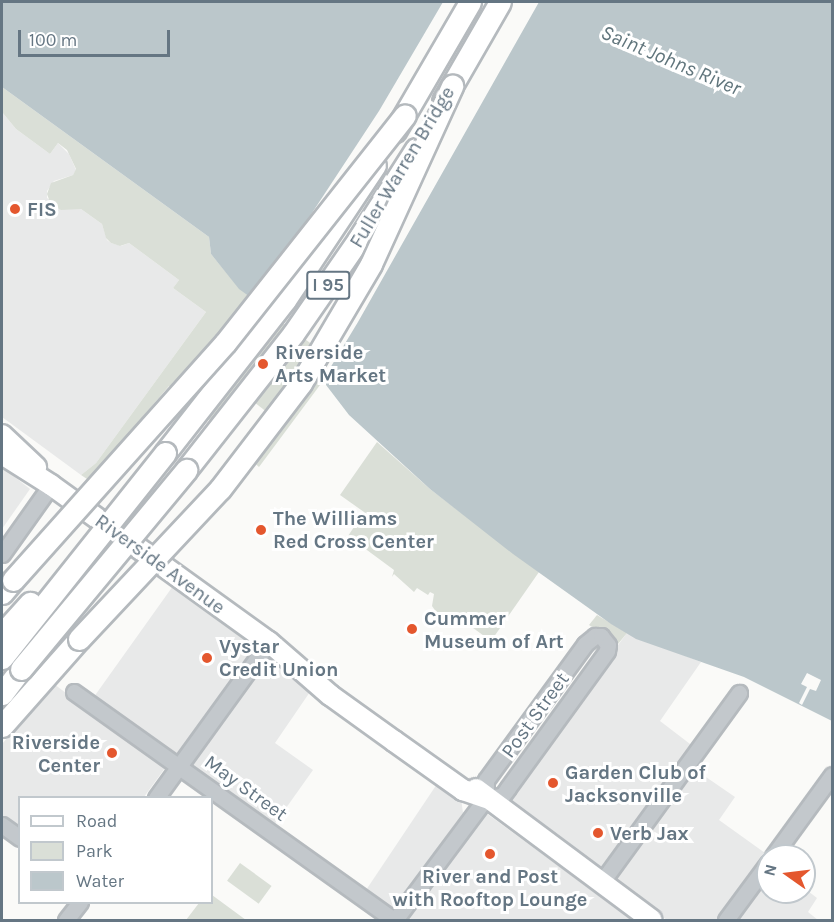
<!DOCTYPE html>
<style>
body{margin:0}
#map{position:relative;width:834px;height:922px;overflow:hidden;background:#fafaf8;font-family:Karla,sans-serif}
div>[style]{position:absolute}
.built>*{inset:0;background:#e8e9e9}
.green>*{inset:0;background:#dadfd7;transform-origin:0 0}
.water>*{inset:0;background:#bbc7cb}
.pier>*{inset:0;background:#fafaf8}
.roads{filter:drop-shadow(2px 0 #b5babe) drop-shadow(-2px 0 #b5babe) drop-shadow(0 2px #b5babe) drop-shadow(0 -2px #b5babe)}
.minor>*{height:15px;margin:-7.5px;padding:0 7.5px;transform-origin:7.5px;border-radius:7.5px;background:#c3c8cc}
.major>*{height:20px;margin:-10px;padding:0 10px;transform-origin:10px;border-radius:10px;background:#fff}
.highway>*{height:21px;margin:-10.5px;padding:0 10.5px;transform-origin:10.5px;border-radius:10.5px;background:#fff}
.bridges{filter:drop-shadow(2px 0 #b4b9bd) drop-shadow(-2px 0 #b4b9bd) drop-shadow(0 2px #b4b9bd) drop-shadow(0 -2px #b4b9bd)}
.highway-bridge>*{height:21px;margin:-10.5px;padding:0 10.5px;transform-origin:10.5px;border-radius:10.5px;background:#fff}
.dots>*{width:16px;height:16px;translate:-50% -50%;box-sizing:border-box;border:3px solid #fff;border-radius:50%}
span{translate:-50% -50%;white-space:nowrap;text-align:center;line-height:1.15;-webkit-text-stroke:6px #fff;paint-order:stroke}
.shield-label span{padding:2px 4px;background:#fff;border:2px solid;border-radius:4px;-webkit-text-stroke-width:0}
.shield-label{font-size:18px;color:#657683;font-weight:700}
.street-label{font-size:20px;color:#657683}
.poi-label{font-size:20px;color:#657683;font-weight:700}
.left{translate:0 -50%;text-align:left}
.right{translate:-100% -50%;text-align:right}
.water-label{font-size:21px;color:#60757c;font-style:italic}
.frame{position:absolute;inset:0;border:3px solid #657683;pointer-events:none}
.legend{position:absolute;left:18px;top:796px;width:195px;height:108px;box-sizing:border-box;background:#fff;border:2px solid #c1c8cd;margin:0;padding:8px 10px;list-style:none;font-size:18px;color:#657683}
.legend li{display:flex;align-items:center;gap:12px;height:30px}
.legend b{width:30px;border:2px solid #c1c8cd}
.north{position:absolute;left:756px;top:844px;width:60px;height:60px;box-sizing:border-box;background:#fff;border:2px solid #c1c8cd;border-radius:50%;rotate:284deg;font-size:16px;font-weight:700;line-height:24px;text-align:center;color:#657683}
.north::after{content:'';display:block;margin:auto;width:21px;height:27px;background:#e4572e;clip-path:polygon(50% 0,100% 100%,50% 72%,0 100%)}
.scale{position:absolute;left:18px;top:30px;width:152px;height:27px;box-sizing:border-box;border:3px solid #657683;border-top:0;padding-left:8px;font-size:18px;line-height:21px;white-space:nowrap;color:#657683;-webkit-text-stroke:4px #fff;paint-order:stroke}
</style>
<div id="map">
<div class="built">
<i style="clip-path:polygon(2px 112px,16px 129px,50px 154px,58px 143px,69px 154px,76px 170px,73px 175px,54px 181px,47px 191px,47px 198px,65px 209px,81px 209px,102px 224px,107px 240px,111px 243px,121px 246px,129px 243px,179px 280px,173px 288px,206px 312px,96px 463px,81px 475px,2px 417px)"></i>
<i style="clip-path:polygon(2px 467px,30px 489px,2px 529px)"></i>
<i style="clip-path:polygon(173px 586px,314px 686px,275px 743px,313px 770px,264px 839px,212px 801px,212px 798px,206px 797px,165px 768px,144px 797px,20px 798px,19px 848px,2px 835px,2px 744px,54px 684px,86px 708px)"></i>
<i style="clip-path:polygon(627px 633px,701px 662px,660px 721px,694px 747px,603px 869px,595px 868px,506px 802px,509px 792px)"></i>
<i style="clip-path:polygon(690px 766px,735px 797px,719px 820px,768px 855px,719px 920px,667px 920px,614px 882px,613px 879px)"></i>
<i style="clip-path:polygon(441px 778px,461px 798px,463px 813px,385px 920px,377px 920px,356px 905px)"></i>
<i style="clip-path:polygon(486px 813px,632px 920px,413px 920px,409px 918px)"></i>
<i style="clip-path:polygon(768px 876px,768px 892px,804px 892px,804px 888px,817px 898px,808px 912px,818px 920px,735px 920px)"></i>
</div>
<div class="green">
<i style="clip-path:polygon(2px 87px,209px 237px,211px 254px,239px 288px,330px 354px,323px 381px,259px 467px,242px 452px,268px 413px,245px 395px,229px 437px,169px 386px,128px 434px,93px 483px,81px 475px,96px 463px,206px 312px,173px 288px,179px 280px,129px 243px,120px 246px,111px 243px,106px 238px,102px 224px,81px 209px,61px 210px,51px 205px,47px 194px,51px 183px,73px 175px,76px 169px,67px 150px,58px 143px,50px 154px,16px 129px,2px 112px)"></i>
<i style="clip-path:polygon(377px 442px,430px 489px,539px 572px,491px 641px,469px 625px,471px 622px,467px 620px,455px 625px,439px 616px,432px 606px,434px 594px,430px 592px,428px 595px,417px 588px,414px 592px,394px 574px,392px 577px,394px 570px,348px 536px,364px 512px,340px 495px)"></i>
<i style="clip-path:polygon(597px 615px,627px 633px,618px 644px,589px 625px)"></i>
<i style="left:240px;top:863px;width:39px;height:22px;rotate:36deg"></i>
<i style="clip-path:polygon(212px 895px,246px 920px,186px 920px,199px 903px,212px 902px)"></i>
</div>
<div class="water">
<i style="clip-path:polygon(2px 2px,832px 2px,832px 721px,744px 677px,636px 639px,611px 624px,513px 554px,430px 489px,349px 415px,323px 381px,329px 354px,239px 289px,211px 254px,209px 237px,2px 87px)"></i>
</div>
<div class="pier">
<i style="clip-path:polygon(443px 2px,539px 2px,358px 322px,321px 383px,323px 369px,362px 301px,324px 364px,313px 345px,250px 299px,310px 216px,379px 111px)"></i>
<i style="clip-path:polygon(807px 673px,821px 680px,816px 691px,810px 689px,802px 705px,799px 703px,807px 687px,801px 684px)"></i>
</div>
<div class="roads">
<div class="minor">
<i style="left:2px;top:554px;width:85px;rotate:-54.6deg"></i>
<i style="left:74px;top:692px;width:393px;rotate:35.5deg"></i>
<i style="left:156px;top:798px;width:193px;rotate:-54.1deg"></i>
<i style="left:2px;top:825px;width:22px;rotate:36deg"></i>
<i style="left:773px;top:856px;width:100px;rotate:-53.9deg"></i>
<i style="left:601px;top:883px;width:235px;rotate:-54deg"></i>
<i style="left:66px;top:920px;width:23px;rotate:-52deg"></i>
<i style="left:395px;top:920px;width:152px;rotate:-53.3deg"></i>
<i style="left:486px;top:798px;width:18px;rotate:-90deg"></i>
<i style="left:486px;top:780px;width:168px;rotate:-53.9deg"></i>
<i style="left:585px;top:644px;width:13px;rotate:-39deg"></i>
<i style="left:595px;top:636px;width:6px"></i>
<i style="left:601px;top:636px;width:11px;rotate:52deg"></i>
<i style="left:608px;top:645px;width:6px;rotate:99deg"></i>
<i style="left:607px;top:651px;width:169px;rotate:125.9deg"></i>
<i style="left:508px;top:788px;width:10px;rotate:127deg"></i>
<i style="left:502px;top:796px;width:16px;rotate:173deg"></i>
<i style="left:726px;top:920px;width:71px;rotate:-53.6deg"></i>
</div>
<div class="major">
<i style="left:2px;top:435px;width:47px;rotate:43.3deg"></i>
<i style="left:2px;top:454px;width:58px;rotate:32.3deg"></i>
<i style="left:51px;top:485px;width:269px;rotate:35.8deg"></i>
<i style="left:269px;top:642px;width:81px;rotate:41deg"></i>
<i style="left:330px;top:695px;width:79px;rotate:35.7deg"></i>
<i style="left:394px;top:741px;width:85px;rotate:35.4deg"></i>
<i style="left:463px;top:790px;width:24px;rotate:19deg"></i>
<i style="left:476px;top:789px;width:219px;rotate:36.7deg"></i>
</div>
<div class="highway">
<i style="left:443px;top:101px;width:114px;rotate:-60.1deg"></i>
<i style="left:395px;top:131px;width:149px;rotate:-59.8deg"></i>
<i style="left:165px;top:453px;width:194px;rotate:-51.9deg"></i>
<i style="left:285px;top:300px;width:162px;rotate:-56.3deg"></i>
<i style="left:186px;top:470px;width:173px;rotate:-51.8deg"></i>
<i style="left:293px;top:334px;width:114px;rotate:-55.3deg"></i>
<i style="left:358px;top:240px;width:108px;rotate:-57.5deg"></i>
<i style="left:2px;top:593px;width:17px;rotate:-50deg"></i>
<i style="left:2px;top:694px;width:31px;rotate:-53deg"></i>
<i style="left:2px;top:726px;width:116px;rotate:-48.5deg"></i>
</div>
</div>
<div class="bridges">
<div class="highway-bridge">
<i style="left:13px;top:580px;width:318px;rotate:-48.2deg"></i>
<i style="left:225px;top:343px;width:290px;rotate:-51.7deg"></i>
<i style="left:2px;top:634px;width:42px;rotate:-47.9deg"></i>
<i style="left:79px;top:639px;width:206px;rotate:-46.8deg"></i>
<i style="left:220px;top:489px;width:133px;rotate:-52.6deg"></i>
<i style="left:301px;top:383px;width:138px;rotate:-59.5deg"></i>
<i style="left:371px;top:264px;width:196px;rotate:-65.5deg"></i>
<i style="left:2px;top:658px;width:262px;rotate:-51.5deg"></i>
<i style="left:21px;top:669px;width:259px;rotate:-50.3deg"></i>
</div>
</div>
<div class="dots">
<i style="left:15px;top:209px;background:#e4572e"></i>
<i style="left:263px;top:364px;background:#e4572e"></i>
<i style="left:261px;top:530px;background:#e4572e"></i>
<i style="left:412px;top:629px;background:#e4572e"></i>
<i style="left:207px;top:658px;background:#e4572e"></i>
<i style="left:112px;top:753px;background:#e4572e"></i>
<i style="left:553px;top:783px;background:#e4572e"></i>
<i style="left:598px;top:833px;background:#e4572e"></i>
<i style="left:490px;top:854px;background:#e4572e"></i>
</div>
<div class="shield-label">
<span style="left:328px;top:285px">I 95</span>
</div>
<div class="street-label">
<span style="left:402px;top:167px;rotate:-59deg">Fuller Warren Bridge</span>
<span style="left:160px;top:564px;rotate:36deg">Riverside Avenue</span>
<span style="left:535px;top:715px;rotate:-54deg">Post Street</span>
<span style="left:246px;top:788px;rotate:36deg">May Street</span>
</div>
<div class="poi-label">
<span class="left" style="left:27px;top:209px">FIS</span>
<span class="left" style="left:275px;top:364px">Riverside<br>Arts Market</span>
<span class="left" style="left:273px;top:530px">The Williams<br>Red Cross Center</span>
<span class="left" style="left:424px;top:630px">Cummer<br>Museum of Art</span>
<span class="left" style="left:219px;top:658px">Vystar<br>Credit Union</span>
<span class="right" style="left:100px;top:754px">Riverside<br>Center</span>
<span class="left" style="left:565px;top:784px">Garden Club of<br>Jacksonville</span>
<span class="left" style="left:610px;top:833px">Verb Jax</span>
<span style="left:490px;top:888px">River and Post<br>with Rooftop Lounge</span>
</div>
<div class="water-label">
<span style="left:671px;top:60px;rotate:23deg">Saint Johns River</span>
</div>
<div class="frame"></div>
<ul class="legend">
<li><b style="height:8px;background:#fff"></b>Road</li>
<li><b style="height:16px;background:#dadfd7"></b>Park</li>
<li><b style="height:16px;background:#bbc7cb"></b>Water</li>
</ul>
<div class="north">N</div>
<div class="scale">100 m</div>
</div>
